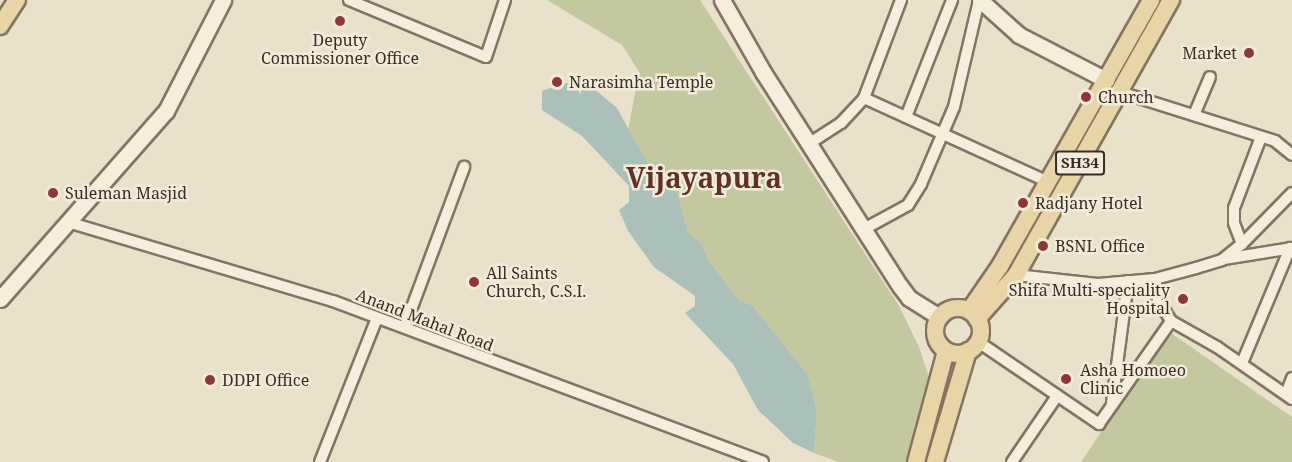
<!DOCTYPE html>
<style>
body{margin:0}
#map{position:relative;width:1292px;height:462px;overflow:hidden;background:#eae1cb;font-family:"Noto Serif",serif}
div>[style]{position:absolute}
.green>*{inset:0;background:#c3c89f}
.water>*{inset:0;background:#abc0b9}
.roads{filter:drop-shadow(2px 0 #857461) drop-shadow(-2px 0 #857461) drop-shadow(0 2px #857461) drop-shadow(0 -2px #857461)}
.street>*{height:10px;margin:-5px;padding:0 5px;transform-origin:5px;border-radius:5px;background:#f6eedd}
.secondary>*{height:15px;margin:-7.5px;padding:0 7.5px;transform-origin:7.5px;border-radius:7.5px;background:#f6eedd}
.primary>*{height:16px;margin:-8px;padding:0 8px;transform-origin:8px;border-radius:8px;background:#e9d4a8}
.primary>.ring{margin:-8px;padding:0;box-sizing:content-box;background:none;border:16px solid #e9d4a8;border-radius:50%}
.dots>*{width:16px;height:16px;translate:-50% -50%;box-sizing:border-box;border:3px solid #f3ebd9;border-radius:50%}
span{translate:-50% -50%;white-space:nowrap;text-align:center;line-height:1.15;-webkit-text-stroke:5px #f3ebd9;paint-order:stroke}
.shield-label span{padding:2px 4px;background:#f3ebd9;border:2px solid;border-radius:4px;-webkit-text-stroke-width:0}
.shield-label{font-size:15px;color:#382d22;font-weight:700}
.poi-label{font-size:16px;color:#382d22}
.right{translate:-100% -50%;text-align:right}
.left{translate:0 -50%;text-align:left}
.street-label{font-size:16px;color:#382d22}
.town-label{font-size:28px;color:#603226;font-weight:700}
</style>
<div id="map">
<div class="green">
<i style="clip-path:polygon(547px 0,700px 0,899px 306px,919px 347px,932px 387px,908px 462px,839px 462px,814px 453px,817px 412px,808px 375px,752px 305px,740px 301px,709px 261px,702px 244px,688px 232px,676px 188px,656px 179px,628px 130px,639px 72px,622px 45px)"></i>
<i style="clip-path:polygon(1168px 331px,1292px 417px,1292px 462px,1081px 462px)"></i>
</div>
<div class="water">
<i style="clip-path:polygon(565px 83px,592px 87px,617px 108px,656px 179px,676px 188px,688px 232px,702px 244px,709px 261px,740px 301px,752px 305px,808px 375px,817px 412px,814px 453px,793px 443px,758px 410px,733px 364px,685px 313px,695px 306px,695px 296px,654px 267px,628px 231px,619px 210px,629px 202px,629px 186px,582px 136px,542px 110px,542px 91px)"></i>
</div>
<div class="roads">
<div class="street">
<i style="left:349px;top:0;width:148px;rotate:22.6deg"></i>
<i style="left:486px;top:57px;width:60px;rotate:-71.6deg"></i>
<i style="left:1120px;top:92px;width:163px;rotate:17.5deg"></i>
<i style="left:1275px;top:141px;width:22px;rotate:39deg"></i>
<i style="left:864px;top:98px;width:202px;rotate:24.5deg"></i>
<i style="left:1194px;top:115px;width:41px;rotate:-67.2deg"></i>
<i style="left:906px;top:117px;width:126px;rotate:-68.5deg"></i>
<i style="left:810px;top:143px;width:37px;rotate:-33deg"></i>
<i style="left:841px;top:123px;width:34px;rotate:-47deg"></i>
<i style="left:864px;top:98px;width:105px;rotate:-69.3deg"></i>
<i style="left:71px;top:223px;width:273px;rotate:16.6deg"></i>
<i style="left:333px;top:301px;width:459px;rotate:20.5deg"></i>
<i style="left:864px;top:229px;width:50px;rotate:-28.6deg"></i>
<i style="left:908px;top:205px;width:25px;rotate:-58deg"></i>
<i style="left:921px;top:184px;width:84px;rotate:-66.8deg"></i>
<i style="left:954px;top:107px;width:110px;rotate:-76.8deg"></i>
<i style="left:1242px;top:244px;width:22px;rotate:-111deg"></i>
<i style="left:1234px;top:223px;width:15px;rotate:-90deg"></i>
<i style="left:1234px;top:208px;width:76px;rotate:-69.2deg"></i>
<i style="left:1224px;top:259px;width:69px;rotate:-9.2deg"></i>
<i style="left:1016px;top:275px;width:82px;rotate:6.3deg"></i>
<i style="left:1098px;top:284px;width:57px;rotate:-5deg"></i>
<i style="left:1155px;top:279px;width:42px;rotate:-15deg"></i>
<i style="left:1196px;top:268px;width:27px;rotate:-17deg"></i>
<i style="left:1222px;top:260px;width:26px;rotate:-39deg"></i>
<i style="left:1242px;top:244px;width:71px;rotate:-45.6deg"></i>
<i style="left:1171px;top:321px;width:53px;rotate:29.5deg"></i>
<i style="left:1217px;top:347px;width:91px;rotate:34.7deg"></i>
<i style="left:405px;top:326px;width:170px;rotate:-69.6deg"></i>
<i style="left:977px;top:341px;width:148px;rotate:34.2deg"></i>
<i style="left:1099px;top:424px;width:126px;rotate:-55deg"></i>
<i style="left:1171px;top:321px;width:26px;rotate:-121deg"></i>
<i style="left:1158px;top:299px;width:20px;rotate:-99deg"></i>
<i style="left:1242px;top:363px;width:125px;rotate:-67.3deg"></i>
<i style="left:1286px;top:394px;width:17px;rotate:-69deg"></i>
<i style="left:1112px;top:403px;width:123px;rotate:-82.5deg"></i>
<i style="left:320px;top:462px;width:155px;rotate:-68.4deg"></i>
<i style="left:1012px;top:462px;width:80px;rotate:-55.7deg"></i>
</div>
<div class="secondary">
<i style="left:722px;top:0;width:83px;rotate:60.3deg"></i>
<i style="left:763px;top:72px;width:254px;rotate:57.4deg"></i>
<i style="left:900px;top:286px;width:15px;rotate:53deg"></i>
<i style="left:909px;top:298px;width:36px;rotate:32deg"></i>
<i style="left:980px;top:0;width:52px;rotate:41.9deg"></i>
<i style="left:1019px;top:35px;width:98px;rotate:27.3deg"></i>
<i style="left:0;top:299px;width:251px;rotate:-48.6deg"></i>
<i style="left:166px;top:111px;width:125px;rotate:-62.8deg"></i>
</div>
<div class="primary">
<i style="left:0;top:26px;width:31px;rotate:-57deg"></i>
<i class="ring" style="left:935px;top:308px;width:30px;height:30px"></i>
<i style="left:969px;top:311px;width:55px;rotate:-55.4deg"></i>
<i style="left:1000px;top:266px;width:306px;rotate:-60.4deg"></i>
<i style="left:977px;top:319px;width:59px;rotate:-48.4deg"></i>
<i style="left:1016px;top:275px;width:316px;rotate:-60.6deg"></i>
<i style="left:916px;top:462px;width:115px;rotate:-74.9deg"></i>
<i style="left:935px;top:462px;width:116px;rotate:-73.4deg"></i>
</div>
</div>
<div class="dots">
<i style="left:340px;top:21px;background:#8e3738"></i>
<i style="left:1249px;top:53px;background:#8e3738"></i>
<i style="left:557px;top:82px;background:#8e3738"></i>
<i style="left:1086px;top:97px;background:#8e3738"></i>
<i style="left:53px;top:193px;background:#8e3738"></i>
<i style="left:1023px;top:203px;background:#8e3738"></i>
<i style="left:1043px;top:246px;background:#8e3738"></i>
<i style="left:474px;top:282px;background:#8e3738"></i>
<i style="left:1183px;top:299px;background:#8e3738"></i>
<i style="left:1066px;top:379px;background:#8e3738"></i>
<i style="left:210px;top:380px;background:#8e3738"></i>
</div>
<div class="shield-label">
<span style="left:1080px;top:163px">SH34</span>
</div>
<div class="poi-label">
<span style="left:340px;top:49px">Deputy<br>Commissioner Office</span>
<span class="right" style="left:1237px;top:53px">Market</span>
<span class="left" style="left:569px;top:82px">Narasimha Temple</span>
<span class="left" style="left:1098px;top:97px">Church</span>
<span class="left" style="left:65px;top:193px">Suleman Masjid</span>
<span class="left" style="left:1035px;top:203px">Radjany Hotel</span>
<span class="left" style="left:1055px;top:246px">BSNL Office</span>
<span class="left" style="left:486px;top:282px">All Saints<br>Church, C.S.I.</span>
<span class="right" style="left:1170px;top:299px">Shifa Multi-speciality<br>Hospital</span>
<span class="left" style="left:1080px;top:379px">Asha Homoeo<br>Clinic</span>
<span class="left" style="left:222px;top:380px">DDPI Office</span>
</div>
<div class="street-label">
<span style="left:425px;top:320px;rotate:21deg">Anand Mahal Road</span>
</div>
<div class="town-label">
<span style="left:704px;top:177px">Vijayapura</span>
</div>
</div>
